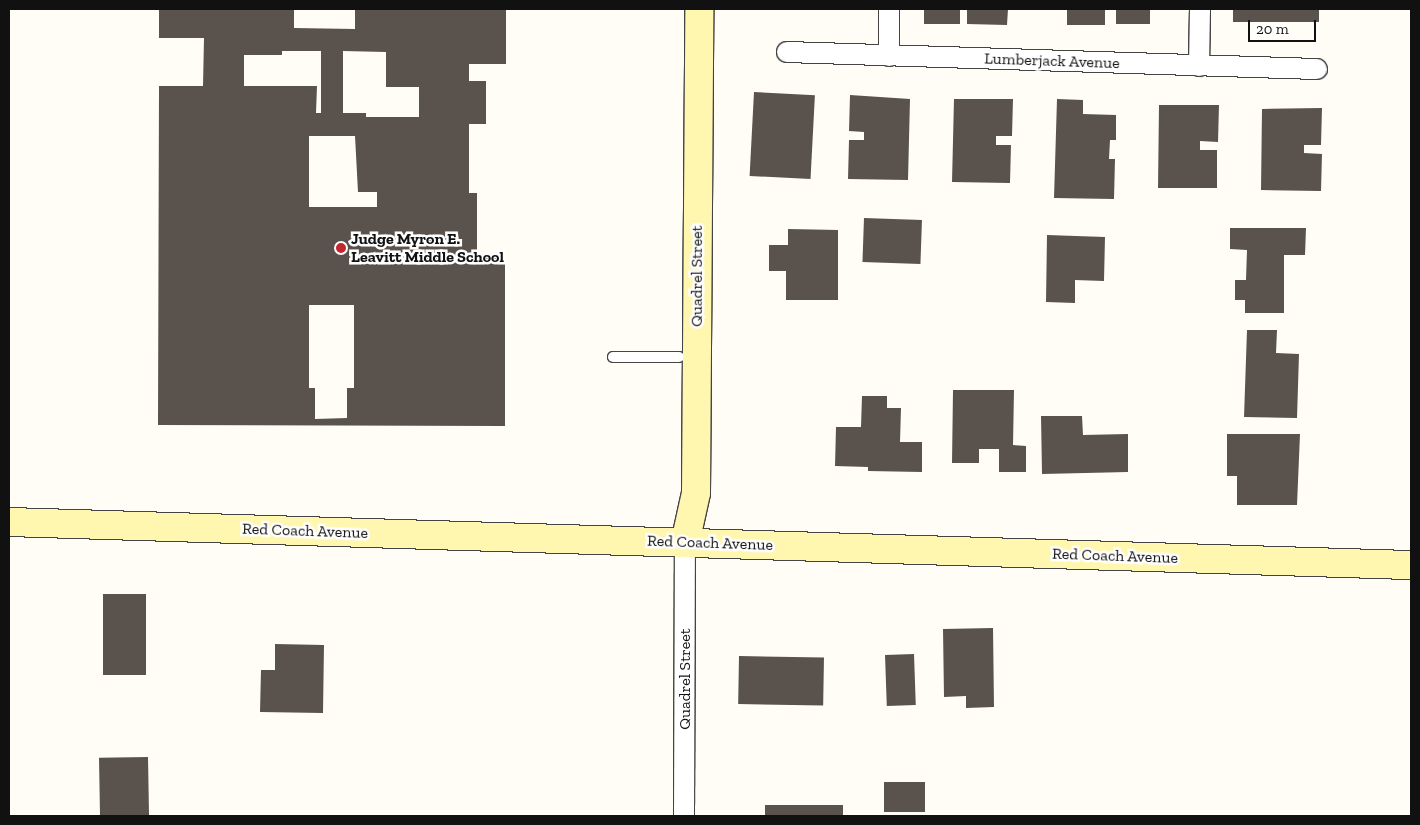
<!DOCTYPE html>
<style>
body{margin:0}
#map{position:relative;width:1420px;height:825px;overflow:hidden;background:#fffdf5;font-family:"Zilla Slab",serif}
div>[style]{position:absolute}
.building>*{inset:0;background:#5a524d;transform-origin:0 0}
.roads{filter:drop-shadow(1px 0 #444) drop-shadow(-1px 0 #444) drop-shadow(0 1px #444) drop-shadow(0 -1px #444)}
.lane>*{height:10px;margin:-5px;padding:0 5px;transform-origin:5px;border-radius:5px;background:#fff}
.street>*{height:20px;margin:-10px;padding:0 10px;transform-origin:10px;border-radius:10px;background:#fff}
.secondary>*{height:28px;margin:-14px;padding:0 14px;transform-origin:14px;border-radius:14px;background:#fff6b0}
.dots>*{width:14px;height:14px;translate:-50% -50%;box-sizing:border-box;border:2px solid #fff;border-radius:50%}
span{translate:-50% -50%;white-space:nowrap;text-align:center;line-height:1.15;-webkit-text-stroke:5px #fff;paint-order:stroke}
.street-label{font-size:16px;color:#111}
.poi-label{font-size:16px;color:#111;font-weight:700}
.left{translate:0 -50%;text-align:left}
.frame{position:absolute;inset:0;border:10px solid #111;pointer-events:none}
.scale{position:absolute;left:1248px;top:20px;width:68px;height:22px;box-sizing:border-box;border:2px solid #111;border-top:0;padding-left:6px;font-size:15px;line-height:18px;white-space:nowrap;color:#111;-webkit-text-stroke:4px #fff;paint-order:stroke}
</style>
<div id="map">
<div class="building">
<i style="clip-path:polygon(evenodd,159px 9px,294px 9px,294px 28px,355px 29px,355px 9px,506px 9px,506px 64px,469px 64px,469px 81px,486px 81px,486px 124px,469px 124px,469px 193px,477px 193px,477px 256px,505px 256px,505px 426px,158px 425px,159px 86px,203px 86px,204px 38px,159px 38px,159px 9px,282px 51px,321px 51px,321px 113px,316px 113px,317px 86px,244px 86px,244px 55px,282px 55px,282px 51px,159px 9px,343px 51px,386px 52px,386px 87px,419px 87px,419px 117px,366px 117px,366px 113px,343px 113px,343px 51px,159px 9px,309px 136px,355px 136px,358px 192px,377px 192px,377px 207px,309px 207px,309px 136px,159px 9px,309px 305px,354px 305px,354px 388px,347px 388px,347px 418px,315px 419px,315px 388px,309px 388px,309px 305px)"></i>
<i style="left:924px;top:9px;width:36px;height:15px"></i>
<i style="clip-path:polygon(963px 9px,1008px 9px,1007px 25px,967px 24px,967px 10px)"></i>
<i style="left:1067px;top:9px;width:38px;height:16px"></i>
<i style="left:1116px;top:9px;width:34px;height:15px"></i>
<i style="left:1233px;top:9px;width:86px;height:13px"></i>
<i style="left:754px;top:92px;width:61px;height:84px;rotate:3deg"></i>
<i style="clip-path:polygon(850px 95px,910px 99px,908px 180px,848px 179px,849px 140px,864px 140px,864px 132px,849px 131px)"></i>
<i style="clip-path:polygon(954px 99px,1013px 99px,1012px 136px,996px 136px,996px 145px,1011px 145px,1010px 183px,952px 182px)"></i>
<i style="clip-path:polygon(1057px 99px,1083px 100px,1083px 114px,1116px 115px,1116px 140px,1110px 140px,1109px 159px,1115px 159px,1114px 199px,1054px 198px)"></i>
<i style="clip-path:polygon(1159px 105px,1219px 105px,1218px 142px,1200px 141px,1200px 150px,1217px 150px,1217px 188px,1158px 188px)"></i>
<i style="clip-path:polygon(1322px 108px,1321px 145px,1304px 145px,1304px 153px,1322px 154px,1321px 191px,1261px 190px,1262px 109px)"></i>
<i style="left:864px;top:218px;width:58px;height:44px;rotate:2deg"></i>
<i style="clip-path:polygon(1230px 228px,1306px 228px,1305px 255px,1284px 255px,1284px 313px,1245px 313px,1245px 300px,1235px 300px,1235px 280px,1246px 280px,1247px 250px,1230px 249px)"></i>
<i style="clip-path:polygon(788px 229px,838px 230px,838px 300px,786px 300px,786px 271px,769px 271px,769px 245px,788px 245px)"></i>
<i style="clip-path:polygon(1047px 235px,1105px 237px,1104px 281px,1075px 280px,1075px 303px,1046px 302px)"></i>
<i style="clip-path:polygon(1247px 330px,1277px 330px,1276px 353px,1299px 354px,1297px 418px,1244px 417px)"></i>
<i style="clip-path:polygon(953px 390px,1014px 390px,1013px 445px,1026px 446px,1026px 472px,999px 472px,999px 449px,979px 449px,979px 463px,952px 463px)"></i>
<i style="clip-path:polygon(862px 396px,887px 396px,887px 408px,901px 408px,900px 442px,922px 442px,922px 472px,868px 471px,868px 467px,835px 466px,836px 427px,861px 427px)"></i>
<i style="clip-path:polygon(1041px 416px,1082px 416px,1083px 435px,1128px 434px,1128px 472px,1042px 474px)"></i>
<i style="clip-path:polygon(1227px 434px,1300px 434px,1297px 505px,1237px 505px,1237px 476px,1227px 476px)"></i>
<i style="left:103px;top:594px;width:43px;height:81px"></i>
<i style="clip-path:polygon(993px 628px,994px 707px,966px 708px,966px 696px,944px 697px,943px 629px)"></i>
<i style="clip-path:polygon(275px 644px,324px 645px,323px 713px,260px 712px,261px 670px,275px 670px)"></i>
<i style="left:914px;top:654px;width:51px;height:29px;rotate:88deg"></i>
<i style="left:739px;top:656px;width:85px;height:48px;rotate:1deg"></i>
<i style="left:148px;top:757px;width:59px;height:49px;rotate:89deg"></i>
<i style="left:925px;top:782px;width:30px;height:41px;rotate:90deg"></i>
<i style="left:843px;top:805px;width:11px;height:78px;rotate:90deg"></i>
</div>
<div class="roads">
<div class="lane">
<i style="left:613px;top:357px;width:66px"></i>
</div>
<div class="street">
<i style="left:787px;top:52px;width:530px;rotate:1.84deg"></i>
<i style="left:889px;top:56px;width:47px;rotate:-90deg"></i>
<i style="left:1199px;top:66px;width:57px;rotate:-89deg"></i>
<i style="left:684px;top:816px;width:273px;rotate:-89.8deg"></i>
</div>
<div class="secondary">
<i style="left:9px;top:522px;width:1403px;rotate:1.76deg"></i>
<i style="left:685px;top:543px;width:51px;rotate:-77.6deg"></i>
<i style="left:696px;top:493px;width:484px;rotate:-89.6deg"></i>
</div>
</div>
<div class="dots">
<i style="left:341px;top:248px;background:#c4262e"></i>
</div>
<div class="street-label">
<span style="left:1052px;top:61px;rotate:2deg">Lumberjack Avenue</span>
<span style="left:697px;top:276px;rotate:-90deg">Quadrel Street</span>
<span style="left:305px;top:531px;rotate:2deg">Red Coach Avenue</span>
<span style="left:710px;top:543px;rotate:2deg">Red Coach Avenue</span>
<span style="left:1115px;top:556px;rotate:2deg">Red Coach Avenue</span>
<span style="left:685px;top:679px;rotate:-90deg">Quadrel Street</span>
</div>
<div class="poi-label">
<span class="left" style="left:351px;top:248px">Judge Myron E.<br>Leavitt Middle School</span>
</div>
<div class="frame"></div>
<div class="scale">20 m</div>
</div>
